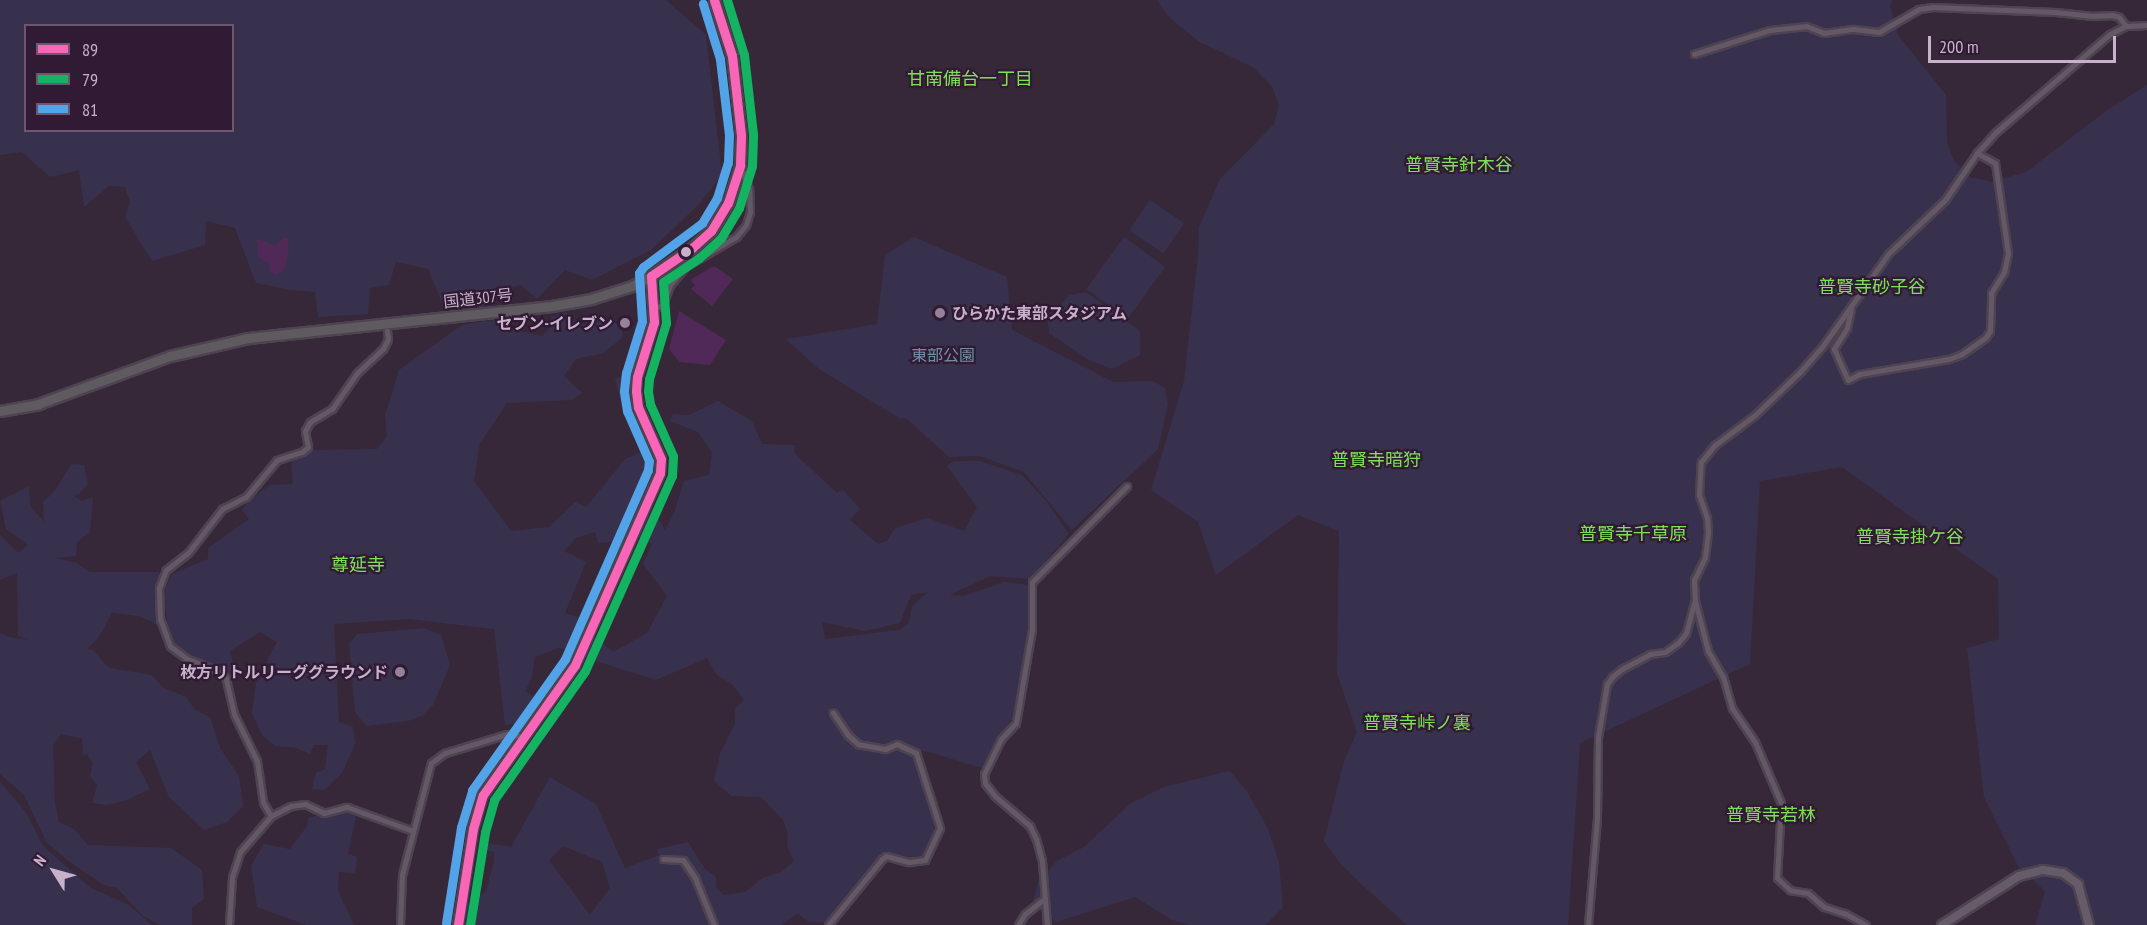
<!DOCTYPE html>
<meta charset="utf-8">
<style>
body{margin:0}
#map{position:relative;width:2147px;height:925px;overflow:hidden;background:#362839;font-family:"PT Sans Narrow","Noto Sans JP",sans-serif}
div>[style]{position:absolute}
.green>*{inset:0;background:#38314d;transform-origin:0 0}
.water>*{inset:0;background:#512959}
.roads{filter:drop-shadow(2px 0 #4e4350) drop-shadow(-2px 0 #4e4350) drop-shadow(0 2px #4e4350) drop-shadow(0 -2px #4e4350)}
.street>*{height:5px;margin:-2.5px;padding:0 2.5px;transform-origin:2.5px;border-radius:2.5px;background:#655866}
.primary>*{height:8px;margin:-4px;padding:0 4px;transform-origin:4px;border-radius:4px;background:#665b68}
.highway>*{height:9px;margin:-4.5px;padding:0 4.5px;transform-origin:4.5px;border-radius:4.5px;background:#5f5960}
.bus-1>*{height:9px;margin:-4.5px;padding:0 4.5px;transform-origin:4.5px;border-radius:4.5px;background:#fa66b7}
.bus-2>*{height:9px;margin:-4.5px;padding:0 4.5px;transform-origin:4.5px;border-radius:4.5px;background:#13b361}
.bus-3>*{height:9px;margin:-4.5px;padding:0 4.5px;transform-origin:4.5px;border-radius:4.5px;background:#53a3e8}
.dots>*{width:16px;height:16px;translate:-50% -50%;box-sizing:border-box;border:3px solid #311b34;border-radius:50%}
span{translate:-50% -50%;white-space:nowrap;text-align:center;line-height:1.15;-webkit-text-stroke:4.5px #311b34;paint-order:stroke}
.street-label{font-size:16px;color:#c8b1cb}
.poi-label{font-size:16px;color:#c8b1cb;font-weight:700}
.left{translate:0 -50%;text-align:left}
.right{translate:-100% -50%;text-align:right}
.park-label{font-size:16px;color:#758ea8}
.neighbourhood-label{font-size:18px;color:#7fe057}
.legend{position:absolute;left:24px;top:24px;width:210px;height:108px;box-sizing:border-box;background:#311b34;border:2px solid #6d5770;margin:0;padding:8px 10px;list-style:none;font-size:18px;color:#c8b1cb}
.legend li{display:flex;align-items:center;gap:12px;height:30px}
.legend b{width:30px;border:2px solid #6d5770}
.north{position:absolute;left:24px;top:841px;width:60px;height:60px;-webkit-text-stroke:4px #311b34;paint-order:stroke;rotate:307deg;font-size:16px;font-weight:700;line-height:24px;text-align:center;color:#c8b1cb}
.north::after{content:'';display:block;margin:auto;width:21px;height:27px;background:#c8b1cb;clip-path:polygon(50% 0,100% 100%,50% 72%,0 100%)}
.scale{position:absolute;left:1928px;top:36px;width:188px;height:27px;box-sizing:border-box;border:3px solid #c8b1cb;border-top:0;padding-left:8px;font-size:18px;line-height:21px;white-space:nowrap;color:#c8b1cb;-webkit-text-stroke:4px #311b34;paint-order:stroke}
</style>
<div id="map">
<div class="green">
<i style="clip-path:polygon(evenodd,0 0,666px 0,706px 35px,722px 175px,699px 204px,651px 250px,592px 280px,565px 270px,537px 299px,521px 285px,486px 291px,485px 307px,444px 307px,428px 269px,396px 262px,389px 285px,370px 288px,368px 314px,318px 317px,315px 292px,290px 290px,256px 283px,235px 228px,206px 221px,205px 245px,152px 261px,125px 217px,130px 202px,125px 187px,109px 186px,84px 207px,79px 170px,50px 177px,22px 152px,0 155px,0 0,26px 26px,232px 26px,232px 130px,26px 130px,26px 26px)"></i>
<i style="clip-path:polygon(1157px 0,1892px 0,1890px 6px,1898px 35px,1946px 95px,1947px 142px,1954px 161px,1970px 177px,1991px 182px,2026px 172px,2106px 111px,2147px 85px,2147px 925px,2035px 925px,2045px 891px,2018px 866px,1984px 797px,1967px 648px,1999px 639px,1998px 579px,1842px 467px,1760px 481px,1750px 664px,1580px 743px,1568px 925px,1407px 925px,1359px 882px,1339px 862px,1324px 841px,1344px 761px,1357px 732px,1337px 673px,1339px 531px,1298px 515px,1216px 575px,1198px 522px,1151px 490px,1184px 381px,1198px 256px,1199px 227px,1220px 179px,1274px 124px,1279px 105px,1272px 86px,1254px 68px,1198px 41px,1169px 17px)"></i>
<i style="left:1150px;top:200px;width:41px;height:37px;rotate:34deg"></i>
<i style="clip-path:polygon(914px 237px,1007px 277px,1012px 330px,1113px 382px,1153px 381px,1165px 388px,1168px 404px,1158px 449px,1072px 530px,1024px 472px,980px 456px,949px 457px,907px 419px,899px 418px,819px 369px,786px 339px,877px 324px,885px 255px)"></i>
<i style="left:1124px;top:237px;width:51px;height:64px;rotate:36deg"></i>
<i style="clip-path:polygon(1086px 292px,1140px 331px,1140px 355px,1112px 369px,1089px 360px,1049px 333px,1048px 321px,1069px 295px)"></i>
<i style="clip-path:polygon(567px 312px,572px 321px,586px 325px,605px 320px,622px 325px,623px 337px,603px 353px,576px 359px,564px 376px,582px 393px,572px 400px,507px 403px,480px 443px,474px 481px,511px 531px,549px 527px,575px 502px,586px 507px,625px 459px,641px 452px,624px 414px,615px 378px,633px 376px,631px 409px,653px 459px,648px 480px,623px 541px,598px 543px,595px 532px,576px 538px,564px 551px,586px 562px,565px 613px,591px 621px,577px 650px,558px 648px,535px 657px,532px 678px,525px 691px,541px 701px,526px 723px,505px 725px,494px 629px,409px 619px,334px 624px,339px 722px,353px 727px,355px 744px,342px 773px,324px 790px,312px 789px,316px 773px,325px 769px,328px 745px,314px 745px,310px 754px,296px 748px,275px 746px,262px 735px,252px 713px,256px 682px,265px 674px,268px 658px,277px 642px,260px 632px,230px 651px,235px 671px,230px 679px,204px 671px,178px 657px,169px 633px,163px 594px,172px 574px,208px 559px,208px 548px,249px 519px,242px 510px,249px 500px,270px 485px,293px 484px,291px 461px,314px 450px,377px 449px,387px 436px,385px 416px,399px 370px,462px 325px,505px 318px,511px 329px,542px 336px,552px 325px,551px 317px)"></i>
<i style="clip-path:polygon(evenodd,718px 401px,752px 421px,762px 444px,795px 445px,794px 453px,837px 493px,843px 490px,860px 509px,850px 520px,878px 544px,887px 541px,895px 528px,927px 518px,964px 531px,977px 507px,947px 466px,954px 461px,980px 461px,1022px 475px,1046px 501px,1069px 534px,1030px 579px,990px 576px,950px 595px,964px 596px,1004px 582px,1028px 585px,1029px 629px,1014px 717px,998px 735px,982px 768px,929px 752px,923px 751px,914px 757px,922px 775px,934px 823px,934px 834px,927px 852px,917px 858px,886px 853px,879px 856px,824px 923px,808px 922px,798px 913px,781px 925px,464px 925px,467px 905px,486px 891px,494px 862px,494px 852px,479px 849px,481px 842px,511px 847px,550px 777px,596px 804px,625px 868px,659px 855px,657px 849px,688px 842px,705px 869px,716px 877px,716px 887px,723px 895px,745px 892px,763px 878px,781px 872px,794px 861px,787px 846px,788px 833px,783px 820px,761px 797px,731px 796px,714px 781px,720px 754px,735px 724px,735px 709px,744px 700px,732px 684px,717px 675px,707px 658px,656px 680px,583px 657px,593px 636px,613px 652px,647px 633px,667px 596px,643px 564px,652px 544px,637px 538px,653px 508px,665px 530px,674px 513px,684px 481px,709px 475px,712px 453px,698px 432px,670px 421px,673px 414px,689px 415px,718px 401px,928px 592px,912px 606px,909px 623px,899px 630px,825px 639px,822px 622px,865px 631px,900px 623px,911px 595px,928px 592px,718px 401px,563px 846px,602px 862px,610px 888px,590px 915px,549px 860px,563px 846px)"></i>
<i style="clip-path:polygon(71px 464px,84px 465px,88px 484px,79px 494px,74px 496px,82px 501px,93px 497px,90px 532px,77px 542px,76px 556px,56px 558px,76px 563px,90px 572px,159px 572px,160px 626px,139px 616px,112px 613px,99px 637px,87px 649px,93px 650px,109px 668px,152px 675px,162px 687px,186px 697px,195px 710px,210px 717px,220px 748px,239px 776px,243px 806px,227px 822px,204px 830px,169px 797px,150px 750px,136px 762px,150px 789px,127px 800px,106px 805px,92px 803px,97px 785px,90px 776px,93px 763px,87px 754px,83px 755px,82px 739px,61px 734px,53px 746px,55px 803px,59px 822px,74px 829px,88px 845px,171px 848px,202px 870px,204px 899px,192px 908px,192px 925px,161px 925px,143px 916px,117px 888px,104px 885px,67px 860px,47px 843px,24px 795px,0 774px,0 633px,8px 637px,29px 640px,18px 636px,17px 573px,0 580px,0 535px,18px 553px,28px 545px,6px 529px,0 501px,29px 486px,30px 506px,44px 522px,43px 502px,55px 491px)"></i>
<i style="clip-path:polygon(424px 628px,441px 635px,450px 665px,433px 705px,422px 716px,408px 721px,366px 726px,355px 712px,349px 644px,357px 634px)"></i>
<i style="clip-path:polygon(1230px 771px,1248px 793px,1268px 829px,1279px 862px,1283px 907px,1265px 925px,1191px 925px,1172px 920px,1135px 897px,1056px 922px,1032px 904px,1039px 880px,1057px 861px,1084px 847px,1130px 804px,1164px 787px)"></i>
<i style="clip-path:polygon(0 782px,27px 814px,43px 846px,91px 888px,129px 905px,152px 925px,0 925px)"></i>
<i style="clip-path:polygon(330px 812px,357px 812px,348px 854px,357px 857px,355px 873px,339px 872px,338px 891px,354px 925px,307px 925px,257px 907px,251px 866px,264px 844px,290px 849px,307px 826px,308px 818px)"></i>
</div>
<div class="water">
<i style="clip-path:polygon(285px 237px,288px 239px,288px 253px,284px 270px,276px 275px,269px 271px,270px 265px,258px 257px,257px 239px,275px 245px)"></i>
<i style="clip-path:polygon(714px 266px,733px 279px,712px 306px,691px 289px,695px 285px,690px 280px)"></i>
<i style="clip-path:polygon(679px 311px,726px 340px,710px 365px,680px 362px,669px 349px)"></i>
</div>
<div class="roads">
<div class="street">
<i style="left:1694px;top:54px;width:80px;rotate:-17.5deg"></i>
<i style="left:1770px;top:30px;width:36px;rotate:-6deg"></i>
<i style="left:1806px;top:26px;width:19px;rotate:21deg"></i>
<i style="left:1824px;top:33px;width:30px;rotate:-8deg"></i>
<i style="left:1854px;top:29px;width:25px;rotate:7deg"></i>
<i style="left:1879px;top:32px;width:46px;rotate:-29.9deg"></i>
<i style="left:1919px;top:9px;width:14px;rotate:-8deg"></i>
<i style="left:1933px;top:7px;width:122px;rotate:2.3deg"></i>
<i style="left:2055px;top:12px;width:36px;rotate:6deg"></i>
<i style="left:2091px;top:16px;width:21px;rotate:-3deg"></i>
<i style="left:2112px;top:15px;width:7px;rotate:16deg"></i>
<i style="left:2119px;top:17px;width:11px;rotate:52deg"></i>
<i style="left:655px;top:307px;width:7px;rotate:-8deg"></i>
<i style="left:662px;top:306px;width:22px;rotate:-69deg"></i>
<i style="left:670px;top:285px;width:25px;rotate:-50deg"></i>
<i style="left:686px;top:266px;width:58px;rotate:-30.1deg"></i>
<i style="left:736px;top:237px;width:16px;rotate:-50deg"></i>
<i style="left:746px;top:225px;width:14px;rotate:-73deg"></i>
<i style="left:750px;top:212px;width:23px;rotate:-92deg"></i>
<i style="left:749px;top:189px;width:26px;rotate:-111deg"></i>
<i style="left:1851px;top:309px;width:19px;rotate:102deg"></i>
<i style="left:1847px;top:328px;width:25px;rotate:122deg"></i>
<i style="left:1834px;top:349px;width:34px;rotate:66deg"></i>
<i style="left:1848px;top:380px;width:13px;rotate:-27deg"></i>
<i style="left:1860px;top:374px;width:90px;rotate:-9.6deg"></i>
<i style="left:1949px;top:359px;width:14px;rotate:-21deg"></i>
<i style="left:1962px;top:354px;width:29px;rotate:-35deg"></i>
<i style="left:1986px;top:337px;width:7px;rotate:-56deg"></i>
<i style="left:1990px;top:331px;width:38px;rotate:-88deg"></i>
<i style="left:1991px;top:293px;width:25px;rotate:-58deg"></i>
<i style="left:2004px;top:272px;width:19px;rotate:-78deg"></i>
<i style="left:2008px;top:253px;width:91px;rotate:-98.2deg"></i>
<i style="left:1995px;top:163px;width:21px;rotate:-151deg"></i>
<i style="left:271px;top:816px;width:16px;rotate:-120deg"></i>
<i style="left:263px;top:802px;width:41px;rotate:-98.3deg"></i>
<i style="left:257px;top:761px;width:52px;rotate:-116.1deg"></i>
<i style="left:234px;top:714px;width:37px;rotate:-103deg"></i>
<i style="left:226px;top:678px;width:15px;rotate:-143deg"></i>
<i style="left:214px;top:669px;width:30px;rotate:-159deg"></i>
<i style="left:186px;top:658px;width:20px;rotate:-143deg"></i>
<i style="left:170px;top:646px;width:29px;rotate:-110deg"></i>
<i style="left:160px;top:619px;width:31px;rotate:-92deg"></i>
<i style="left:159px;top:588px;width:19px;rotate:-69deg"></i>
<i style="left:166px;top:570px;width:28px;rotate:-38deg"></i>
<i style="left:188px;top:553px;width:56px;rotate:-52.3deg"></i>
<i style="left:222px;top:509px;width:27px;rotate:-27deg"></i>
<i style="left:246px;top:497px;width:48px;rotate:-50deg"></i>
<i style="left:277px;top:460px;width:26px;rotate:-18deg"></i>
<i style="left:302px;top:452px;width:8px;rotate:-40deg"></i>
<i style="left:308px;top:447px;width:16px;rotate:-101deg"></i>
<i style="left:305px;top:431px;width:10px;rotate:-61deg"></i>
<i style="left:310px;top:422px;width:26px;rotate:-31deg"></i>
<i style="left:332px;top:409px;width:44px;rotate:-55.2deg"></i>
<i style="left:357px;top:373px;width:35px;rotate:-43deg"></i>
<i style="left:383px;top:349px;width:11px;rotate:-63deg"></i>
<i style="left:388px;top:339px;width:8px;rotate:-97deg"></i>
<i style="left:663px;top:859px;width:20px;rotate:3deg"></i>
<i style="left:683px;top:860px;width:22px;rotate:56deg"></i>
<i style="left:695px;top:878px;width:51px;rotate:68deg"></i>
<i style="left:229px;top:925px;width:48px;rotate:-86.4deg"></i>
<i style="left:232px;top:877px;width:26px;rotate:-72deg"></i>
<i style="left:240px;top:852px;width:48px;rotate:-49.3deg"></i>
<i style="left:271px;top:816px;width:22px;rotate:-27deg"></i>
<i style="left:291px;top:806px;width:14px;rotate:-8deg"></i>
<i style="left:305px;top:804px;width:21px;rotate:25deg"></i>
<i style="left:324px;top:813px;width:24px;rotate:-15deg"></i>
<i style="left:347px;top:807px;width:70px;rotate:20deg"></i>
<i style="left:400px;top:925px;width:50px;rotate:-87.7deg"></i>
<i style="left:402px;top:875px;width:116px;rotate:-75.5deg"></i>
<i style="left:431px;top:763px;width:17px;rotate:-36deg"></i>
<i style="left:445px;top:753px;width:65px;rotate:-17deg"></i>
<i style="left:507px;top:734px;width:17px;rotate:10deg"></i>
<i style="left:828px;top:925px;width:85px;rotate:-50.7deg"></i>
<i style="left:882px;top:859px;width:5px;rotate:-37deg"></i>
<i style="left:886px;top:856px;width:24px;rotate:15deg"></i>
<i style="left:909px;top:862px;width:16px;rotate:-7deg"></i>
<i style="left:925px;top:860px;width:35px;rotate:-65deg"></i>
<i style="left:940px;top:828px;width:79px;rotate:-107.7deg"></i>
<i style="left:916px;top:753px;width:21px;rotate:-155deg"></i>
<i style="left:897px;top:744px;width:13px;rotate:157deg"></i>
<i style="left:885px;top:749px;width:27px;rotate:-170deg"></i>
<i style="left:858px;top:744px;width:13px;rotate:-138deg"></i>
<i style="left:848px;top:735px;width:27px;rotate:-124deg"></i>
<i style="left:1018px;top:925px;width:13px;rotate:-58deg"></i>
<i style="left:1025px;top:914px;width:23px;rotate:-38deg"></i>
<i style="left:1047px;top:925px;width:64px;rotate:-94.5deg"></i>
<i style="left:1042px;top:861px;width:23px;rotate:-105deg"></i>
<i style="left:1036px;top:839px;width:14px;rotate:-115deg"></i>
<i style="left:1030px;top:826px;width:46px;rotate:-139.4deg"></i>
<i style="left:995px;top:796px;width:16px;rotate:-128deg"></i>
<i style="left:985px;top:783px;width:9px;rotate:-96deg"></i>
<i style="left:984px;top:774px;width:39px;rotate:-64deg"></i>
<i style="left:1001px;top:739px;width:22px;rotate:-47deg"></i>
<i style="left:1016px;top:723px;width:95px;rotate:-80.3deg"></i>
<i style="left:1032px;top:629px;width:47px;rotate:-90deg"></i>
<i style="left:1032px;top:582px;width:135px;rotate:-45.3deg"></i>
<i style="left:1588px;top:925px;width:107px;rotate:-85.2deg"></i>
<i style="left:1597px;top:818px;width:81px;rotate:-89.3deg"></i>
<i style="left:1598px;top:737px;width:54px;rotate:-80.4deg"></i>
<i style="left:1607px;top:684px;width:9px;rotate:-54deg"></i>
<i style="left:1612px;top:677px;width:13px;rotate:-39deg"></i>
<i style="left:1622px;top:669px;width:32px;rotate:-28deg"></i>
<i style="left:1650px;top:654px;width:15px;rotate:-8deg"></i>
<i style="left:1665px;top:652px;width:16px;rotate:-35deg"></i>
<i style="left:1678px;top:643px;width:13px;rotate:-51deg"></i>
<i style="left:1686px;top:633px;width:31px;rotate:-75deg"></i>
<i style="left:1866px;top:925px;width:23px;rotate:-151deg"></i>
<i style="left:1846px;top:914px;width:23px;rotate:-162deg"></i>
<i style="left:1824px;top:907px;width:21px;rotate:-139deg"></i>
<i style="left:1808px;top:893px;width:18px;rotate:-171deg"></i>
<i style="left:1790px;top:890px;width:18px;rotate:-137deg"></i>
<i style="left:1777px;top:878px;width:75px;rotate:-86.9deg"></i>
<i style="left:1781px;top:803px;width:66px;rotate:-113.1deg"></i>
<i style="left:1755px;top:742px;width:41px;rotate:-124.1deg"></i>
<i style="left:1732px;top:708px;width:32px;rotate:-106deg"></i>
<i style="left:1723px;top:677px;width:30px;rotate:-120deg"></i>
<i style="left:1708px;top:651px;width:52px;rotate:-104.6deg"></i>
<i style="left:1695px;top:601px;width:21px;rotate:-93deg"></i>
<i style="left:1694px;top:580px;width:25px;rotate:-64deg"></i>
<i style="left:1705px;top:557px;width:25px;rotate:-83deg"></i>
<i style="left:1708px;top:532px;width:14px;rotate:-94deg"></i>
<i style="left:1707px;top:518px;width:24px;rotate:-109deg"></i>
<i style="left:1699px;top:495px;width:33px;rotate:-87deg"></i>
<i style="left:1701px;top:462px;width:22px;rotate:-51deg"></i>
<i style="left:1715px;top:445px;width:50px;rotate:-36.9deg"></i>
<i style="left:1755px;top:415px;width:62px;rotate:-43.7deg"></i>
<i style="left:1800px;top:372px;width:33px;rotate:-49deg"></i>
<i style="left:1822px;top:347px;width:114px;rotate:-54.6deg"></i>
<i style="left:1888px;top:254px;width:79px;rotate:-43.5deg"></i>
<i style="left:1945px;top:200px;width:57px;rotate:-55.8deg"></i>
<i style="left:1977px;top:153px;width:28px;rotate:-48deg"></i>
<i style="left:1996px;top:132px;width:150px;rotate:-40.7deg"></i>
<i style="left:2110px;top:34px;width:18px;rotate:-27deg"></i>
<i style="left:2126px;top:26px;width:21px;rotate:-3deg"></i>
</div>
<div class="primary">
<i style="left:458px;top:925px;width:97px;rotate:-81.1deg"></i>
<i style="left:473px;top:829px;width:35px;rotate:-74deg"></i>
<i style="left:483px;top:795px;width:159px;rotate:-54.7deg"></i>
<i style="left:575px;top:665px;width:210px;rotate:-66.1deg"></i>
<i style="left:660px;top:473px;width:14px;rotate:-86deg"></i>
<i style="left:661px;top:459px;width:57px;rotate:-113.9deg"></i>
<i style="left:638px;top:407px;width:16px;rotate:-97deg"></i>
<i style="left:636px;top:391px;width:14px;rotate:-86deg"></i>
<i style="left:637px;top:377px;width:58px;rotate:-72.8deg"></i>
<i style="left:654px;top:322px;width:46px;rotate:-93.7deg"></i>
<i style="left:1942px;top:925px;width:91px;rotate:-32.5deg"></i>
<i style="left:2019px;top:876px;width:25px;rotate:-14deg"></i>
<i style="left:2043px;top:870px;width:20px;rotate:9deg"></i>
<i style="left:2063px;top:873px;width:19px;rotate:36deg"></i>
<i style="left:2078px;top:884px;width:42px;rotate:75deg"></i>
</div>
<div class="highway">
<i style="left:0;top:411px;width:39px;rotate:-10deg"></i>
<i style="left:38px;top:404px;width:140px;rotate:-20deg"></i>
<i style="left:170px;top:356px;width:80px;rotate:-13deg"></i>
<i style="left:248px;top:338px;width:306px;rotate:-6deg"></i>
<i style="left:552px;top:306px;width:40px;rotate:-10deg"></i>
<i style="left:591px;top:299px;width:43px;rotate:-17.6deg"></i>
<i style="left:632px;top:286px;width:21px;rotate:-28deg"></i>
<i style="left:651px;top:276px;width:50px;rotate:-34.3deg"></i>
<i style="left:692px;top:248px;width:25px;rotate:-42deg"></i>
<i style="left:711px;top:231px;width:33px;rotate:-59deg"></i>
<i style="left:728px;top:203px;width:40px;rotate:-72deg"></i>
<i style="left:740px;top:165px;width:30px;rotate:-88deg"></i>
<i style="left:741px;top:135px;width:80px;rotate:-96.5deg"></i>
<i style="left:732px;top:56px;width:59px;rotate:-107.8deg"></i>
</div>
</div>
<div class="bus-1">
<i style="left:458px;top:925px;width:97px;rotate:-81.1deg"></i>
<i style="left:473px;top:829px;width:35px;rotate:-74deg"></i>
<i style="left:483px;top:795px;width:159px;rotate:-54.7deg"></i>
<i style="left:575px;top:665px;width:210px;rotate:-66.1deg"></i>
<i style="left:660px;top:473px;width:14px;rotate:-86deg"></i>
<i style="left:661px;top:459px;width:57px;rotate:-113.9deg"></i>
<i style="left:638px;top:407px;width:16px;rotate:-97deg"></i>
<i style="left:636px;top:391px;width:14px;rotate:-86deg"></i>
<i style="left:637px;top:377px;width:58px;rotate:-72.8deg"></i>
<i style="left:654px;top:322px;width:46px;rotate:-93.7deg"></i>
<i style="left:651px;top:276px;width:50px;rotate:-34.3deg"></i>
<i style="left:692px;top:248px;width:25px;rotate:-42deg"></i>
<i style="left:711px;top:231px;width:33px;rotate:-59deg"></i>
<i style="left:728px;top:203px;width:40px;rotate:-72deg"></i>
<i style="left:740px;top:165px;width:30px;rotate:-88deg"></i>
<i style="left:741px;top:135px;width:80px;rotate:-96.5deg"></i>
<i style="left:732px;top:56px;width:59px;rotate:-107.8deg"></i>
</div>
<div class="bus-2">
<i style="left:470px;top:925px;width:94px;rotate:-80.8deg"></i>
<i style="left:485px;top:832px;width:33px;rotate:-74deg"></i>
<i style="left:494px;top:800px;width:158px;rotate:-54.8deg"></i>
<i style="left:585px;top:671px;width:214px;rotate:-66deg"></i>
<i style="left:672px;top:476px;width:20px;rotate:-87deg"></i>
<i style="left:673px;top:456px;width:57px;rotate:-113.9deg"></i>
<i style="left:650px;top:404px;width:13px;rotate:-99deg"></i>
<i style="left:648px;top:391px;width:12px;rotate:-85deg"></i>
<i style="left:649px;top:379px;width:59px;rotate:-73.1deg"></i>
<i style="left:666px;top:323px;width:41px;rotate:-94.2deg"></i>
<i style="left:663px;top:282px;width:43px;rotate:-33.7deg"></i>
<i style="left:699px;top:258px;width:30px;rotate:-42deg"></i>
<i style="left:721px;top:238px;width:35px;rotate:-59deg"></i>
<i style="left:739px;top:208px;width:44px;rotate:-72.8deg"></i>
<i style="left:752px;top:166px;width:32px;rotate:-88deg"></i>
<i style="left:753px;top:134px;width:80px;rotate:-96.5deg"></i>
<i style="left:744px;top:55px;width:58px;rotate:-107.2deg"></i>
</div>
<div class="bus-3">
<i style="left:446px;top:923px;width:97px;rotate:-81.1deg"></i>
<i style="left:461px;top:827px;width:39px;rotate:-73deg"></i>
<i style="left:472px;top:790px;width:161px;rotate:-54.6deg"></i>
<i style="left:565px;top:659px;width:206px;rotate:-66.3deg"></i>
<i style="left:648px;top:470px;width:9px;rotate:-84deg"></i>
<i style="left:649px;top:461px;width:55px;rotate:-113.7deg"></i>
<i style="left:627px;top:411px;width:20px;rotate:-99deg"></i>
<i style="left:624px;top:391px;width:18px;rotate:-84deg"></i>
<i style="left:626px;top:373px;width:54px;rotate:-72.9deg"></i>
<i style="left:642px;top:321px;width:48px;rotate:-93.6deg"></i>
<i style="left:639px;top:273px;width:7px;rotate:-56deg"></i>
<i style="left:643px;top:267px;width:74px;rotate:-36.7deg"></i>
<i style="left:702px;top:223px;width:29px;rotate:-59deg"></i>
<i style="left:717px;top:198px;width:37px;rotate:-73deg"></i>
<i style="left:728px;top:163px;width:28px;rotate:-88deg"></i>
<i style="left:729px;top:135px;width:77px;rotate:-96.8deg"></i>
<i style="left:720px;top:59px;width:58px;rotate:-107.2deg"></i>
</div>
<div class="dots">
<i style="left:686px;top:252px;background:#c8b1cb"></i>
<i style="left:940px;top:313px;background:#958198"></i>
<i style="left:625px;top:323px;background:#958198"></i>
<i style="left:400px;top:672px;background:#958198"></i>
</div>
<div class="street-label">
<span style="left:478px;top:298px;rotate:-6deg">国道307号</span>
</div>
<div class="poi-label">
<span class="left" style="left:952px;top:313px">ひらかた東部スタジアム</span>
<span class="right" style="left:613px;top:323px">セブン-イレブン</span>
<span class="right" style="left:388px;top:672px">枚方リトルリーググラウンド</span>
</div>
<div class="park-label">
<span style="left:943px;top:355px">東部公園</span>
</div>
<div class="neighbourhood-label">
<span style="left:970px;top:79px">甘南備台一丁目</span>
<span style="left:1459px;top:165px">普賢寺針木谷</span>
<span style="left:1872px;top:287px">普賢寺砂子谷</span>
<span style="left:1376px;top:460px">普賢寺暗狩</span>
<span style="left:1633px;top:534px">普賢寺千草原</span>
<span style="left:1910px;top:537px">普賢寺掛ケ谷</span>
<span style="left:358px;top:565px">尊延寺</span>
<span style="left:1417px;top:723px">普賢寺峠ノ裏</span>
<span style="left:1771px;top:815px">普賢寺若林</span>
</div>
<ul class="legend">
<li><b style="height:8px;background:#fa66b7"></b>89</li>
<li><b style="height:8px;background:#13b361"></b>79</li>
<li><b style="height:8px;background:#53a3e8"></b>81</li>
</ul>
<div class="north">N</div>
<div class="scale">200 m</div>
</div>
